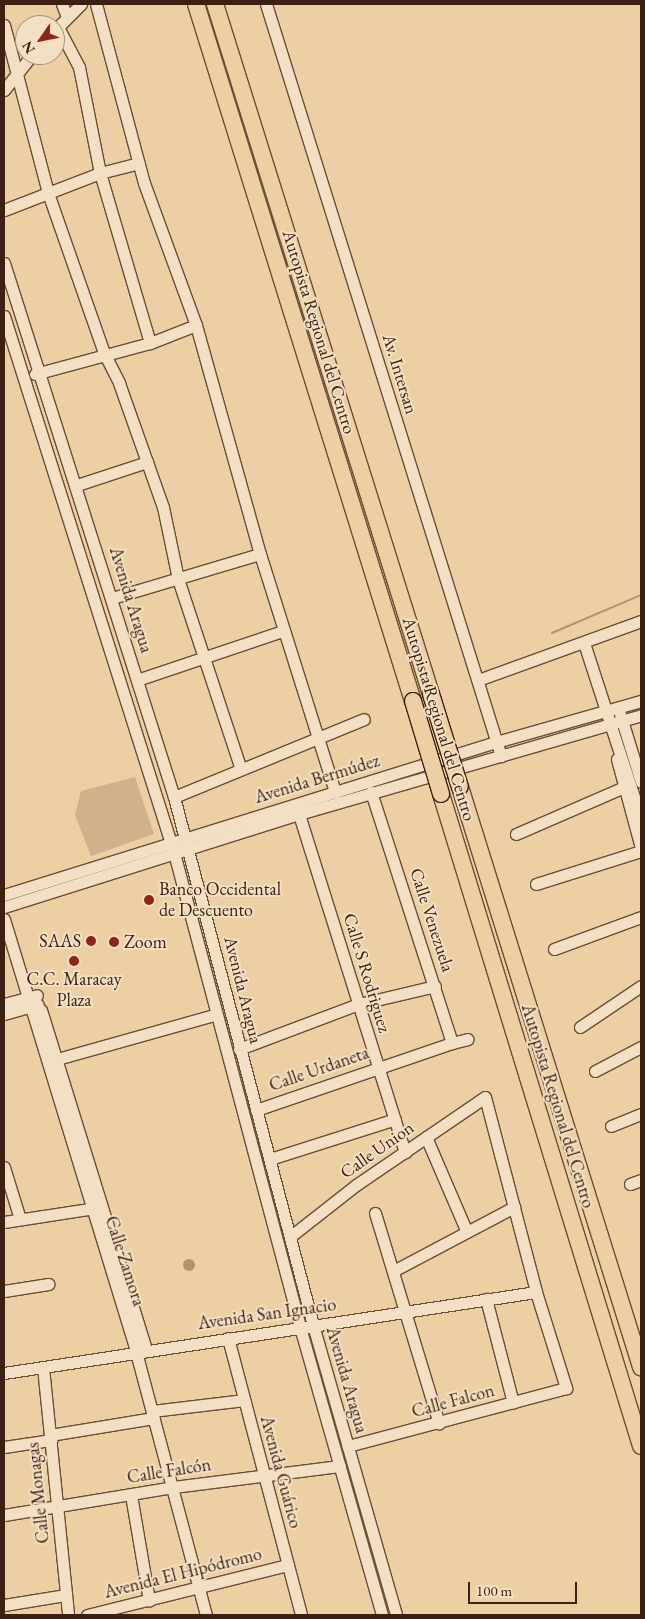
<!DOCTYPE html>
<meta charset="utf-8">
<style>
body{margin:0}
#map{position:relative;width:645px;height:1619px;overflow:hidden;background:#edcfa4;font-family:"EB Garamond",serif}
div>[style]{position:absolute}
.green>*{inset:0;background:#cfb18b}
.water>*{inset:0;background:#b19472}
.round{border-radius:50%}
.stream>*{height:2px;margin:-1px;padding:0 1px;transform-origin:1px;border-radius:1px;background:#b19472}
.roads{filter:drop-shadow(1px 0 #694c36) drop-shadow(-1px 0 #694c36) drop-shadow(0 1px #694c36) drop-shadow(0 -1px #694c36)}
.minor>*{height:11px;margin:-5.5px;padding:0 5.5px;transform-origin:5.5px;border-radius:5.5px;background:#f3e0c4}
.highway>*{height:16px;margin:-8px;padding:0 8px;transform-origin:8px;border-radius:8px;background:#edcfa4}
.bridges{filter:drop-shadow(1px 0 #3d2011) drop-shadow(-1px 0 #3d2011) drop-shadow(0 1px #3d2011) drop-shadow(0 -1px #3d2011)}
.highway-bridge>*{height:16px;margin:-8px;padding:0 8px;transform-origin:8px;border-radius:8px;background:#edcfa4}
.dots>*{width:14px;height:14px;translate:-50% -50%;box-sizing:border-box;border:2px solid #f3e0c4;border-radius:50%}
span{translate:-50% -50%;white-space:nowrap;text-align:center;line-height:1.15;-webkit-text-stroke:4px #f3e0c4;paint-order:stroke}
.street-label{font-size:18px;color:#3d2011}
.poi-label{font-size:18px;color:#3d2011}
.left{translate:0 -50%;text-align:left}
.right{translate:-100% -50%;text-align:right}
.frame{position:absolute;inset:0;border:5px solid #3d2011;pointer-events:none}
.north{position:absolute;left:15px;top:15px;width:50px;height:50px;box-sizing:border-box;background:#f3e0c4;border:1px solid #aa937c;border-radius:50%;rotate:237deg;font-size:14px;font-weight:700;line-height:20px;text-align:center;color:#3d2011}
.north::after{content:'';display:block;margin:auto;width:18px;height:22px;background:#8f2418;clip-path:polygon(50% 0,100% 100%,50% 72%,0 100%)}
.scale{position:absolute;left:468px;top:1582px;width:109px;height:22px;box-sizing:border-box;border:2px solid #3d2011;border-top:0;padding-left:6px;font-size:15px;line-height:18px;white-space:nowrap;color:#3d2011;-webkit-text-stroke:4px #f3e0c4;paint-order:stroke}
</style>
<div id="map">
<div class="green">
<i style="clip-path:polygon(135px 777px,154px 834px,91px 856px,75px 815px,81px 791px)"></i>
</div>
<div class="water">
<i class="round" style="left:183px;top:1259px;width:12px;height:12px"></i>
</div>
<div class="stream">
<i style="left:552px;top:633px;width:97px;rotate:-23.1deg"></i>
</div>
<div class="roads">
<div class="minor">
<i style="left:62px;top:4px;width:14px;rotate:69deg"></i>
<i style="left:96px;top:4px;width:185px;rotate:75deg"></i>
<i style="left:144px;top:183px;width:151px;rotate:69.9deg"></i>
<i style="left:196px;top:325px;width:238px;rotate:74.4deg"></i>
<i style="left:260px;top:554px;width:250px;rotate:72.5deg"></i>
<i style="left:266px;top:4px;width:788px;rotate:72.65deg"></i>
<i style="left:4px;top:25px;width:174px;rotate:75.3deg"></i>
<i style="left:48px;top:193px;width:170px;rotate:70.7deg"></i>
<i style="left:104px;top:353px;width:34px;rotate:63deg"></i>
<i style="left:119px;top:383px;width:132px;rotate:70.5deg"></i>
<i style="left:163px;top:507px;width:74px;rotate:78.2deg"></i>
<i style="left:178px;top:579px;width:200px;rotate:71.7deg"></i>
<i style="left:58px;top:27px;width:45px;rotate:62.3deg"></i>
<i style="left:79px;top:67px;width:108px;rotate:78.8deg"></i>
<i style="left:100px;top:173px;width:177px;rotate:73.6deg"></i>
<i style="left:55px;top:30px;width:37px;rotate:-45deg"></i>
<i style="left:4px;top:90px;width:45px;rotate:-51.3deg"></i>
<i style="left:4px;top:210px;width:103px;rotate:-21.1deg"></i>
<i style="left:100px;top:173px;width:40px;rotate:-14.4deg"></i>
<i style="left:4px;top:263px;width:560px;rotate:72.34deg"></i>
<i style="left:174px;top:797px;width:546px;rotate:75.25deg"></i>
<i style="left:313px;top:1325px;width:302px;rotate:74deg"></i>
<i style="left:4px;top:316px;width:563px;rotate:72.43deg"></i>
<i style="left:174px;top:853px;width:490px;rotate:75.1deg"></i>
<i style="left:300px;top:1327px;width:299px;rotate:74.1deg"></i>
<i style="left:35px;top:374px;width:119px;rotate:-15.1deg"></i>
<i style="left:150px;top:343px;width:49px;rotate:-21.4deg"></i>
<i style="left:77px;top:485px;width:74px;rotate:-18.2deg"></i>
<i style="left:112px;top:598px;width:154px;rotate:-16.6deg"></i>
<i style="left:584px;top:643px;width:184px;rotate:72deg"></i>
<i style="left:137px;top:680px;width:154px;rotate:-18.6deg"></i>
<i style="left:478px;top:680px;width:173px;rotate:-19.9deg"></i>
<i style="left:620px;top:714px;width:71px;rotate:72.8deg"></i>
<i style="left:617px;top:759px;width:92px;rotate:74.9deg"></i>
<i style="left:371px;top:792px;width:264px;rotate:72.1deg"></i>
<i style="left:452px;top:1043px;width:16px;rotate:-14deg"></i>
<i style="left:174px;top:797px;width:205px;rotate:-22.3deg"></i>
<i style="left:297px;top:808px;width:361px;rotate:72.6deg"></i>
<i style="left:516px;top:834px;width:116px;rotate:-23.5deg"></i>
<i style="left:536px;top:884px;width:110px;rotate:-17.4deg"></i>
<i style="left:4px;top:895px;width:515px;rotate:-17.27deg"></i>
<i style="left:496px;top:742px;width:151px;rotate:-15.8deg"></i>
<i style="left:4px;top:907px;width:309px;rotate:-17.5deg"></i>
<i style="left:299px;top:814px;width:356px;rotate:-16.1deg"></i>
<i style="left:4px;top:919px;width:453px;rotate:73deg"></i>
<i style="left:136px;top:1352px;width:272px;rotate:75.1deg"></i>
<i style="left:554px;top:949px;width:93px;rotate:-20.2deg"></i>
<i style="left:4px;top:1004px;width:34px;rotate:-15deg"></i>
<i style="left:41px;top:1010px;width:356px;rotate:72.8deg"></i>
<i style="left:4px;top:1014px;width:35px;rotate:-16deg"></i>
<i style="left:580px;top:1027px;width:73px;rotate:-33.9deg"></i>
<i style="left:239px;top:1049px;width:128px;rotate:-20.6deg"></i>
<i style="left:359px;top:1004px;width:78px;rotate:-13.3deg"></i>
<i style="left:50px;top:1061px;width:173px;rotate:-15.7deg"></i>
<i style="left:595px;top:1071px;width:52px;rotate:-27.6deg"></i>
<i style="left:256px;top:1110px;width:207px;rotate:-18.9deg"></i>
<i style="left:611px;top:1126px;width:32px;rotate:-22deg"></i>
<i style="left:426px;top:1137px;width:103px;rotate:66.7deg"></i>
<i style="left:270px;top:1159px;width:131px;rotate:-17.7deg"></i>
<i style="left:4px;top:1167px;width:54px;rotate:72.9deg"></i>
<i style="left:630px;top:1184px;width:12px;rotate:-20deg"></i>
<i style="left:375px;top:1213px;width:220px;rotate:73.1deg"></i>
<i style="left:4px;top:1222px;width:93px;rotate:-8.7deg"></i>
<i style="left:291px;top:1236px;width:83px;rotate:-38.1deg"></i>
<i style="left:356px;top:1185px;width:156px;rotate:-34.3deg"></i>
<i style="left:485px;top:1097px;width:202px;rotate:75.3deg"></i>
<i style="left:536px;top:1292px;width:101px;rotate:72.6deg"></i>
<i style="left:566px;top:1388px;width:226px;rotate:165.1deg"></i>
<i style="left:395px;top:1270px;width:135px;rotate:-27.9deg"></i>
<i style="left:4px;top:1291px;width:45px;rotate:-9deg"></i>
<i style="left:486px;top:1299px;width:107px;rotate:75.4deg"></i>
<i style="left:228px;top:1338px;width:286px;rotate:75.2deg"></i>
<i style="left:43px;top:1367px;width:249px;rotate:84.2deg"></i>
<i style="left:4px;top:1373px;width:538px;rotate:-8.66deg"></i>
<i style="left:152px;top:1411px;width:93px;rotate:-6.8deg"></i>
<i style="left:50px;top:1435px;width:105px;rotate:-9.3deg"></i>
<i style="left:4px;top:1447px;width:48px;rotate:-8.5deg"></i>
<i style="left:131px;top:1495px;width:107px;rotate:80.3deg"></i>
<i style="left:4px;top:1515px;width:171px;rotate:-9.4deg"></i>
<i style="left:173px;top:1487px;width:168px;rotate:-7.2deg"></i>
<i style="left:4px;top:1605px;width:63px;rotate:-9.2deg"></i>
<i style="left:87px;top:1615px;width:207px;rotate:-14deg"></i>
</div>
<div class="highway">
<i style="left:196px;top:4px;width:730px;rotate:72.71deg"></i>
<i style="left:215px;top:4px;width:723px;rotate:72.62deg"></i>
<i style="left:460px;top:787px;width:608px;rotate:72.67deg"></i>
<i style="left:441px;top:794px;width:682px;rotate:72.95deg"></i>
</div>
</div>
<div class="bridges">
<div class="highway-bridge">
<i style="left:431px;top:694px;width:97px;rotate:72.7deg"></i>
<i style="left:413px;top:701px;width:97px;rotate:73.2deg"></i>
</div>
</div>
<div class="dots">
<i style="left:149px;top:900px;background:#8f2418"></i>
<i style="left:91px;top:941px;background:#8f2418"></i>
<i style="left:114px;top:942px;background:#8f2418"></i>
<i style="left:74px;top:961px;background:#8f2418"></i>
</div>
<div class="street-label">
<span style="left:319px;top:332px;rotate:73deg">Autopista Regional del Centro</span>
<span style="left:400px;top:374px;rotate:73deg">Av. Intersan</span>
<span style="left:131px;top:600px;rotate:73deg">Avenida Aragua</span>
<span style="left:439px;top:719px;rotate:73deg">Autopista Regional del Centro</span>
<span style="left:317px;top:779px;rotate:-17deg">Avenida Bermúdez</span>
<span style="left:432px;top:920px;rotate:72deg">Calle Venezuela</span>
<span style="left:367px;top:973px;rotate:73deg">Calle S Rodriguez</span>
<span style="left:243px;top:990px;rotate:76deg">Avenida Aragua</span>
<span style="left:319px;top:1069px;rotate:-19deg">Calle Urdaneta</span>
<span style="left:558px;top:1106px;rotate:73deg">Autopista Regional del Centro</span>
<span style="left:377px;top:1150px;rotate:-35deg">Calle Union</span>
<span style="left:125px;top:1261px;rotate:72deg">Calle Zamora</span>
<span style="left:267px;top:1314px;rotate:-8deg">Avenida San Ignacio</span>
<span style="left:347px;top:1380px;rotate:74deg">Avenida Aragua</span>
<span style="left:453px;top:1401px;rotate:-15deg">Calle Falcon</span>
<span style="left:169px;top:1471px;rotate:-9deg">Calle Falcón</span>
<span style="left:281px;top:1472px;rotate:75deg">Avenida Guárico</span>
<span style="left:38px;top:1493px;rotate:-96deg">Calle Monagas</span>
<span style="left:183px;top:1573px;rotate:-14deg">Avenida El Hipódromo</span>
</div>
<div class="poi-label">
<span class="left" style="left:159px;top:900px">Banco Occidental<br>de Descuento</span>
<span class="right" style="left:81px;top:941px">SAAS</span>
<span class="left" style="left:124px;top:942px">Zoom</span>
<span style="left:74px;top:990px">C.C. Maracay<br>Plaza</span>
</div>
<div class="frame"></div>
<div class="north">N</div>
<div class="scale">100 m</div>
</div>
